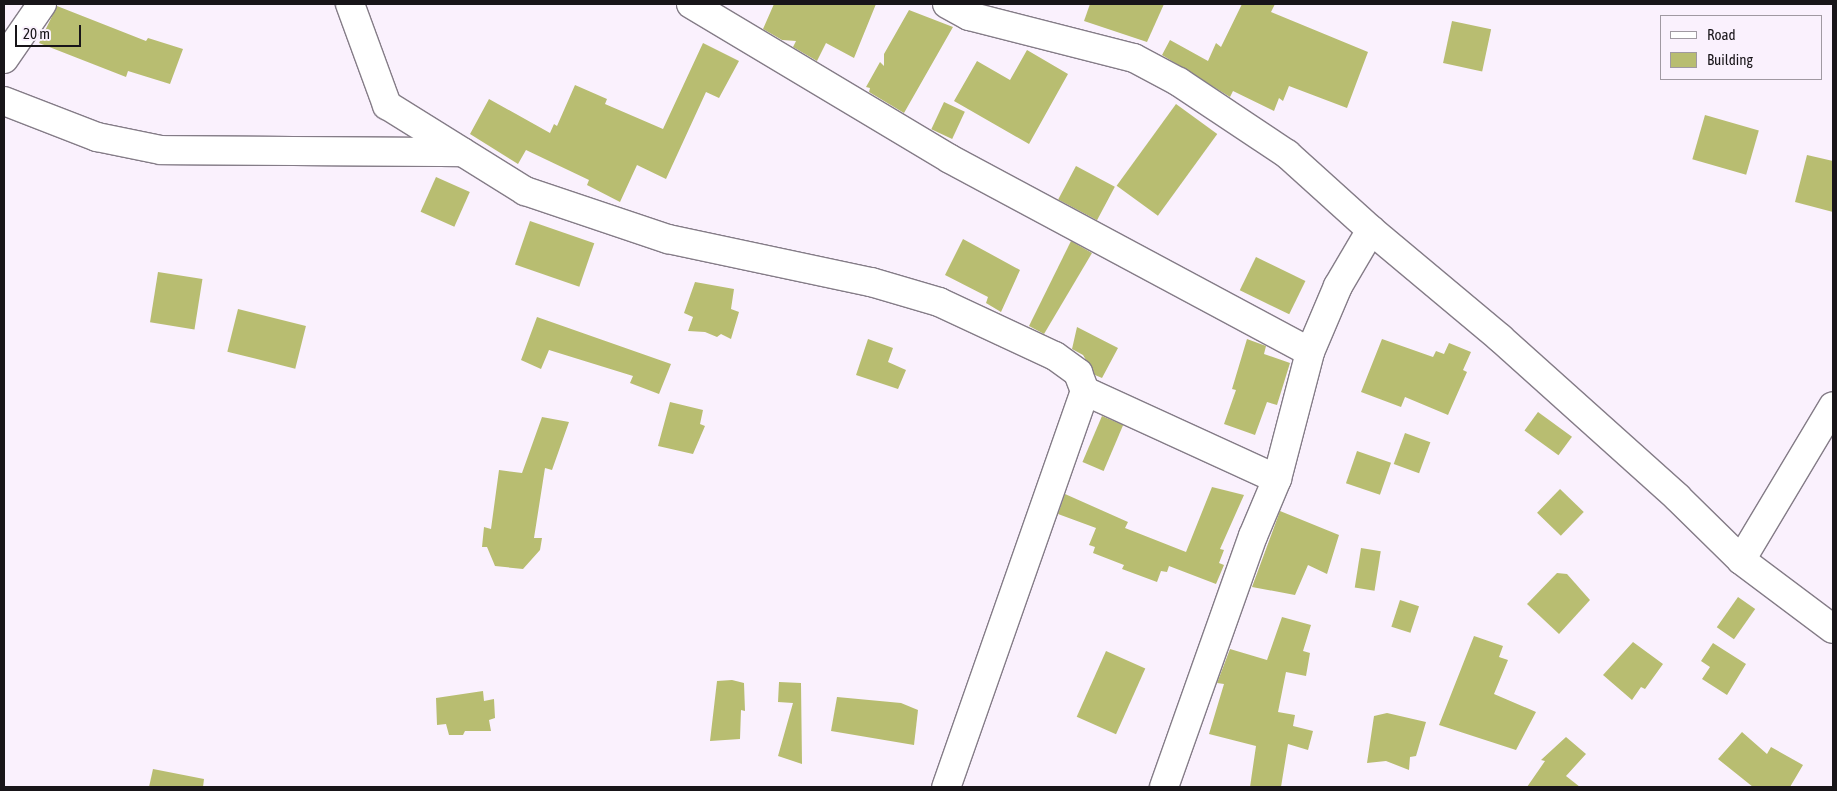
<!DOCTYPE html>
<style>
body{margin:0}
#map{position:relative;width:1837px;height:791px;overflow:hidden;background:#faf1fd;font-family:"Asap Condensed",sans-serif}
div>[style]{position:absolute}
.building>*{inset:0;background:#b8bd71;transform-origin:0 0}
.roads{filter:drop-shadow(1px 0 #847c87) drop-shadow(-1px 0 #847c87) drop-shadow(0 1px #847c87) drop-shadow(0 -1px #847c87)}
.minor>*{height:28px;margin:-14px;padding:0 14px;transform-origin:14px;border-radius:14px;background:#fff}
span{translate:-50% -50%;white-space:nowrap;text-align:center;line-height:1.15;-webkit-text-stroke:5px #faf1fd;paint-order:stroke}
.frame{position:absolute;inset:0;border:5px solid #181519;pointer-events:none}
.legend{position:absolute;left:1660px;top:15px;width:162px;height:65px;box-sizing:border-box;background:#faf1fd;border:1px solid #a099a2;margin:0;padding:6px 9px;list-style:none;font-size:15px;color:#181519}
.legend li{display:flex;align-items:center;gap:10px;height:25px}
.legend b{width:25px;border:1px solid #a099a2}
.scale{position:absolute;left:15px;top:25px;width:66px;height:22px;box-sizing:border-box;border:2px solid #181519;border-top:0;padding-left:6px;font-size:15px;line-height:18px;white-space:nowrap;color:#181519;-webkit-text-stroke:4px #faf1fd;paint-order:stroke}
</style>
<div id="map">
<div class="building">
<i style="clip-path:polygon(774px 4px,876px 4px,854px 58px,826px 43px,817px 61px,793px 47px,796px 41px,782px 40px,763px 29px)"></i>
<i style="clip-path:polygon(1090px 4px,1164px 4px,1147px 42px,1084px 21px)"></i>
<i style="clip-path:polygon(1242px 4px,1275px 4px,1271px 12px,1368px 52px,1347px 108px,1289px 86px,1283px 101px,1279px 98px,1274px 111px,1233px 91px,1230px 97px,1162px 55px,1170px 40px,1208px 61px,1216px 43px,1221px 47px)"></i>
<i style="clip-path:polygon(57px 6px,146px 41px,148px 38px,183px 49px,170px 84px,128px 71px,126px 77px,39px 43px)"></i>
<i style="clip-path:polygon(909px 10px,953px 27px,904px 113px,869px 92px,870px 88px,866px 87px,880px 62px,884px 66px,884px 54px)"></i>
<i style="left:1452px;top:21px;width:40px;height:43px;rotate:12deg"></i>
<i style="clip-path:polygon(703px 43px,739px 61px,719px 98px,706px 92px,666px 179px,637px 165px,620px 202px,587px 185px,589px 180px,526px 150px,518px 164px,470px 134px,489px 99px,550px 133px,554px 124px,557px 126px,575px 85px,607px 99px,605px 104px,663px 129px)"></i>
<i style="clip-path:polygon(1027px 50px,1068px 74px,1029px 144px,954px 101px,977px 61px,1010px 80px)"></i>
<i style="left:944px;top:102px;width:23px;height:30px;rotate:25deg"></i>
<i style="left:1176px;top:104px;width:51px;height:101px;rotate:36deg"></i>
<i style="left:1705px;top:115px;width:56px;height:46px;rotate:16deg"></i>
<i style="clip-path:polygon(1807px 155px,1833px 161px,1833px 212px,1795px 202px)"></i>
<i style="left:1076px;top:166px;width:44px;height:38px;rotate:28deg"></i>
<i style="left:436px;top:177px;width:37px;height:38px;rotate:24deg"></i>
<i style="left:530px;top:221px;width:68px;height:46px;rotate:19deg"></i>
<i style="clip-path:polygon(963px 239px,1020px 270px,1001px 312px,986px 303px,988px 297px,945px 275px)"></i>
<i style="clip-path:polygon(1071px 241px,1092px 253px,1044px 334px,1029px 326px)"></i>
<i style="left:1256px;top:257px;width:55px;height:37px;rotate:26deg"></i>
<i style="left:158px;top:272px;width:45px;height:51px;rotate:9deg"></i>
<i style="clip-path:polygon(695px 282px,734px 289px,731px 309px,739px 312px,731px 339px,721px 334px,717px 337px,705px 332px,688px 331px,693px 317px,684px 313px)"></i>
<i style="left:238px;top:309px;width:70px;height:44px;rotate:14deg"></i>
<i style="clip-path:polygon(537px 317px,671px 364px,659px 394px,630px 383px,633px 376px,549px 350px,541px 369px,521px 360px)"></i>
<i style="clip-path:polygon(1077px 327px,1118px 348px,1102px 378px,1095px 375px,1083px 355px,1072px 349px)"></i>
<i style="clip-path:polygon(868px 339px,893px 348px,888px 362px,906px 370px,898px 389px,856px 375px)"></i>
<i style="clip-path:polygon(1247px 339px,1266px 346px,1264px 354px,1290px 363px,1277px 405px,1267px 402px,1255px 435px,1224px 424px,1236px 390px,1232px 389px)"></i>
<i style="clip-path:polygon(1382px 339px,1433px 357px,1436px 351px,1444px 354px,1449px 343px,1471px 352px,1463px 370px,1467px 372px,1448px 415px,1405px 397px,1401px 407px,1361px 392px)"></i>
<i style="clip-path:polygon(670px 402px,703px 410px,700px 424px,705px 426px,693px 454px,658px 446px)"></i>
<i style="left:1538px;top:412px;width:42px;height:23px;rotate:36deg"></i>
<i style="left:1102px;top:416px;width:23px;height:50px;rotate:23deg"></i>
<i style="clip-path:polygon(542px 417px,569px 422px,552px 470px,545px 468px,534px 538px,542px 538px,540px 550px,523px 569px,495px 566px,487px 547px,482px 547px,484px 527px,491px 529px,499px 470px,522px 473px)"></i>
<i style="left:1405px;top:433px;width:27px;height:33px;rotate:20deg"></i>
<i style="left:1357px;top:451px;width:36px;height:34px;rotate:19deg"></i>
<i style="clip-path:polygon(1212px 487px,1244px 495px,1220px 549px,1224px 550px,1219px 563px,1224px 565px,1216px 584px,1169px 566px,1167px 572px,1161px 571px,1157px 582px,1122px 569px,1124px 565px,1093px 553px,1095px 547px,1089px 545px,1096px 528px,1058px 514px,1065px 494px,1128px 522px,1125px 528px,1186px 552px)"></i>
<i style="left:1560px;top:489px;width:33px;height:33px;rotate:44deg"></i>
<i style="clip-path:polygon(1280px 511px,1339px 535px,1327px 574px,1308px 565px,1295px 595px,1252px 587px)"></i>
<i style="left:1361px;top:548px;width:20px;height:40px;rotate:9deg"></i>
<i style="clip-path:polygon(1557px 573px,1567px 574px,1590px 600px,1559px 634px,1527px 604px)"></i>
<i style="left:1738px;top:597px;width:21px;height:37px;rotate:35deg"></i>
<i style="left:1400px;top:600px;width:20px;height:28px;rotate:18deg"></i>
<i style="clip-path:polygon(1282px 617px,1311px 625px,1303px 651px,1310px 653px,1306px 676px,1286px 672px,1278px 712px,1295px 715px,1293px 726px,1313px 731px,1308px 750px,1288px 744px,1281px 787px,1250px 787px,1256px 746px,1209px 734px,1224px 684px,1217px 683px,1230px 649px,1267px 660px)"></i>
<i style="clip-path:polygon(1474px 636px,1503px 646px,1499px 657px,1508px 660px,1494px 694px,1536px 712px,1516px 750px,1439px 725px)"></i>
<i style="clip-path:polygon(1633px 642px,1663px 664px,1645px 689px,1641px 687px,1632px 700px,1603px 675px)"></i>
<i style="clip-path:polygon(1713px 643px,1746px 664px,1727px 695px,1702px 679px,1710px 667px,1701px 661px)"></i>
<i style="left:1106px;top:651px;width:43px;height:72px;rotate:24deg"></i>
<i style="clip-path:polygon(732px 680px,744px 683px,745px 711px,741px 710px,740px 739px,710px 741px,717px 681px)"></i>
<i style="clip-path:polygon(779px 682px,801px 683px,802px 764px,778px 756px,793px 703px,778px 702px)"></i>
<i style="clip-path:polygon(483px 691px,484px 701px,494px 699px,495px 718px,489px 720px,491px 731px,465px 731px,463px 735px,449px 735px,446px 724px,437px 725px,436px 698px)"></i>
<i style="clip-path:polygon(837px 697px,901px 703px,918px 710px,914px 745px,831px 731px)"></i>
<i style="clip-path:polygon(1387px 713px,1426px 722px,1416px 756px,1410px 757px,1409px 770px,1386px 761px,1367px 763px,1374px 716px)"></i>
<i style="clip-path:polygon(1742px 732px,1767px 754px,1771px 747px,1803px 765px,1790px 787px,1753px 787px,1718px 759px)"></i>
<i style="clip-path:polygon(1566px 737px,1586px 754px,1566px 776px,1580px 787px,1527px 787px,1545px 761px,1541px 760px)"></i>
<i style="clip-path:polygon(153px 769px,204px 779px,203px 787px,149px 787px)"></i>
</div>
<div class="roads">
<div class="minor">
<i style="left:350px;top:4px;width:108px;rotate:69.9deg"></i>
<i style="left:387px;top:105px;width:163px;rotate:31.9deg"></i>
<i style="left:525px;top:191px;width:151px;rotate:18.6deg"></i>
<i style="left:668px;top:239px;width:208px;rotate:12deg"></i>
<i style="left:871px;top:282px;width:71px;rotate:16.4deg"></i>
<i style="left:939px;top:302px;width:128px;rotate:25deg"></i>
<i style="left:1055px;top:356px;width:29px;rotate:36deg"></i>
<i style="left:1078px;top:373px;width:19px;rotate:69deg"></i>
<i style="left:1085px;top:391px;width:420px;rotate:109.3deg"></i>
<i style="left:691px;top:4px;width:302px;rotate:30.9deg"></i>
<i style="left:950px;top:159px;width:408px;rotate:28.2deg"></i>
<i style="left:947px;top:4px;width:25px;rotate:29deg"></i>
<i style="left:969px;top:16px;width:170px;rotate:14.3deg"></i>
<i style="left:1134px;top:58px;width:51px;rotate:28.1deg"></i>
<i style="left:1179px;top:82px;width:130px;rotate:33.7deg"></i>
<i style="left:1287px;top:154px;width:113px;rotate:42.1deg"></i>
<i style="left:1371px;top:230px;width:168px;rotate:39.9deg"></i>
<i style="left:1500px;top:338px;width:238px;rotate:41.9deg"></i>
<i style="left:1677px;top:497px;width:90px;rotate:44.5deg"></i>
<i style="left:1741px;top:560px;width:115px;rotate:36.9deg"></i>
<i style="left:4px;top:59px;width:67px;rotate:-55.4deg"></i>
<i style="left:4px;top:101px;width:100px;rotate:21.2deg"></i>
<i style="left:97px;top:137px;width:65px;rotate:11.5deg"></i>
<i style="left:161px;top:150px;width:301px;rotate:0.4deg"></i>
<i style="left:1085px;top:391px;width:211px;rotate:24.6deg"></i>
<i style="left:1741px;top:560px;width:179px;rotate:-59.1deg"></i>
<i style="left:1164px;top:787px;width:266px;rotate:-70.5deg"></i>
<i style="left:1253px;top:536px;width:62px;rotate:-67.2deg"></i>
<i style="left:1277px;top:479px;width:131px;rotate:-75.4deg"></i>
<i style="left:1310px;top:352px;width:72px;rotate:-67deg"></i>
<i style="left:1338px;top:286px;width:65px;rotate:-59.5deg"></i>
</div>
</div>
<div class="frame"></div>
<ul class="legend">
<li><b style="height:6px;background:#fff"></b>Road</li>
<li><b style="height:14px;background:#b8bd71"></b>Building</li>
</ul>
<div class="scale">20 m</div>
</div>
